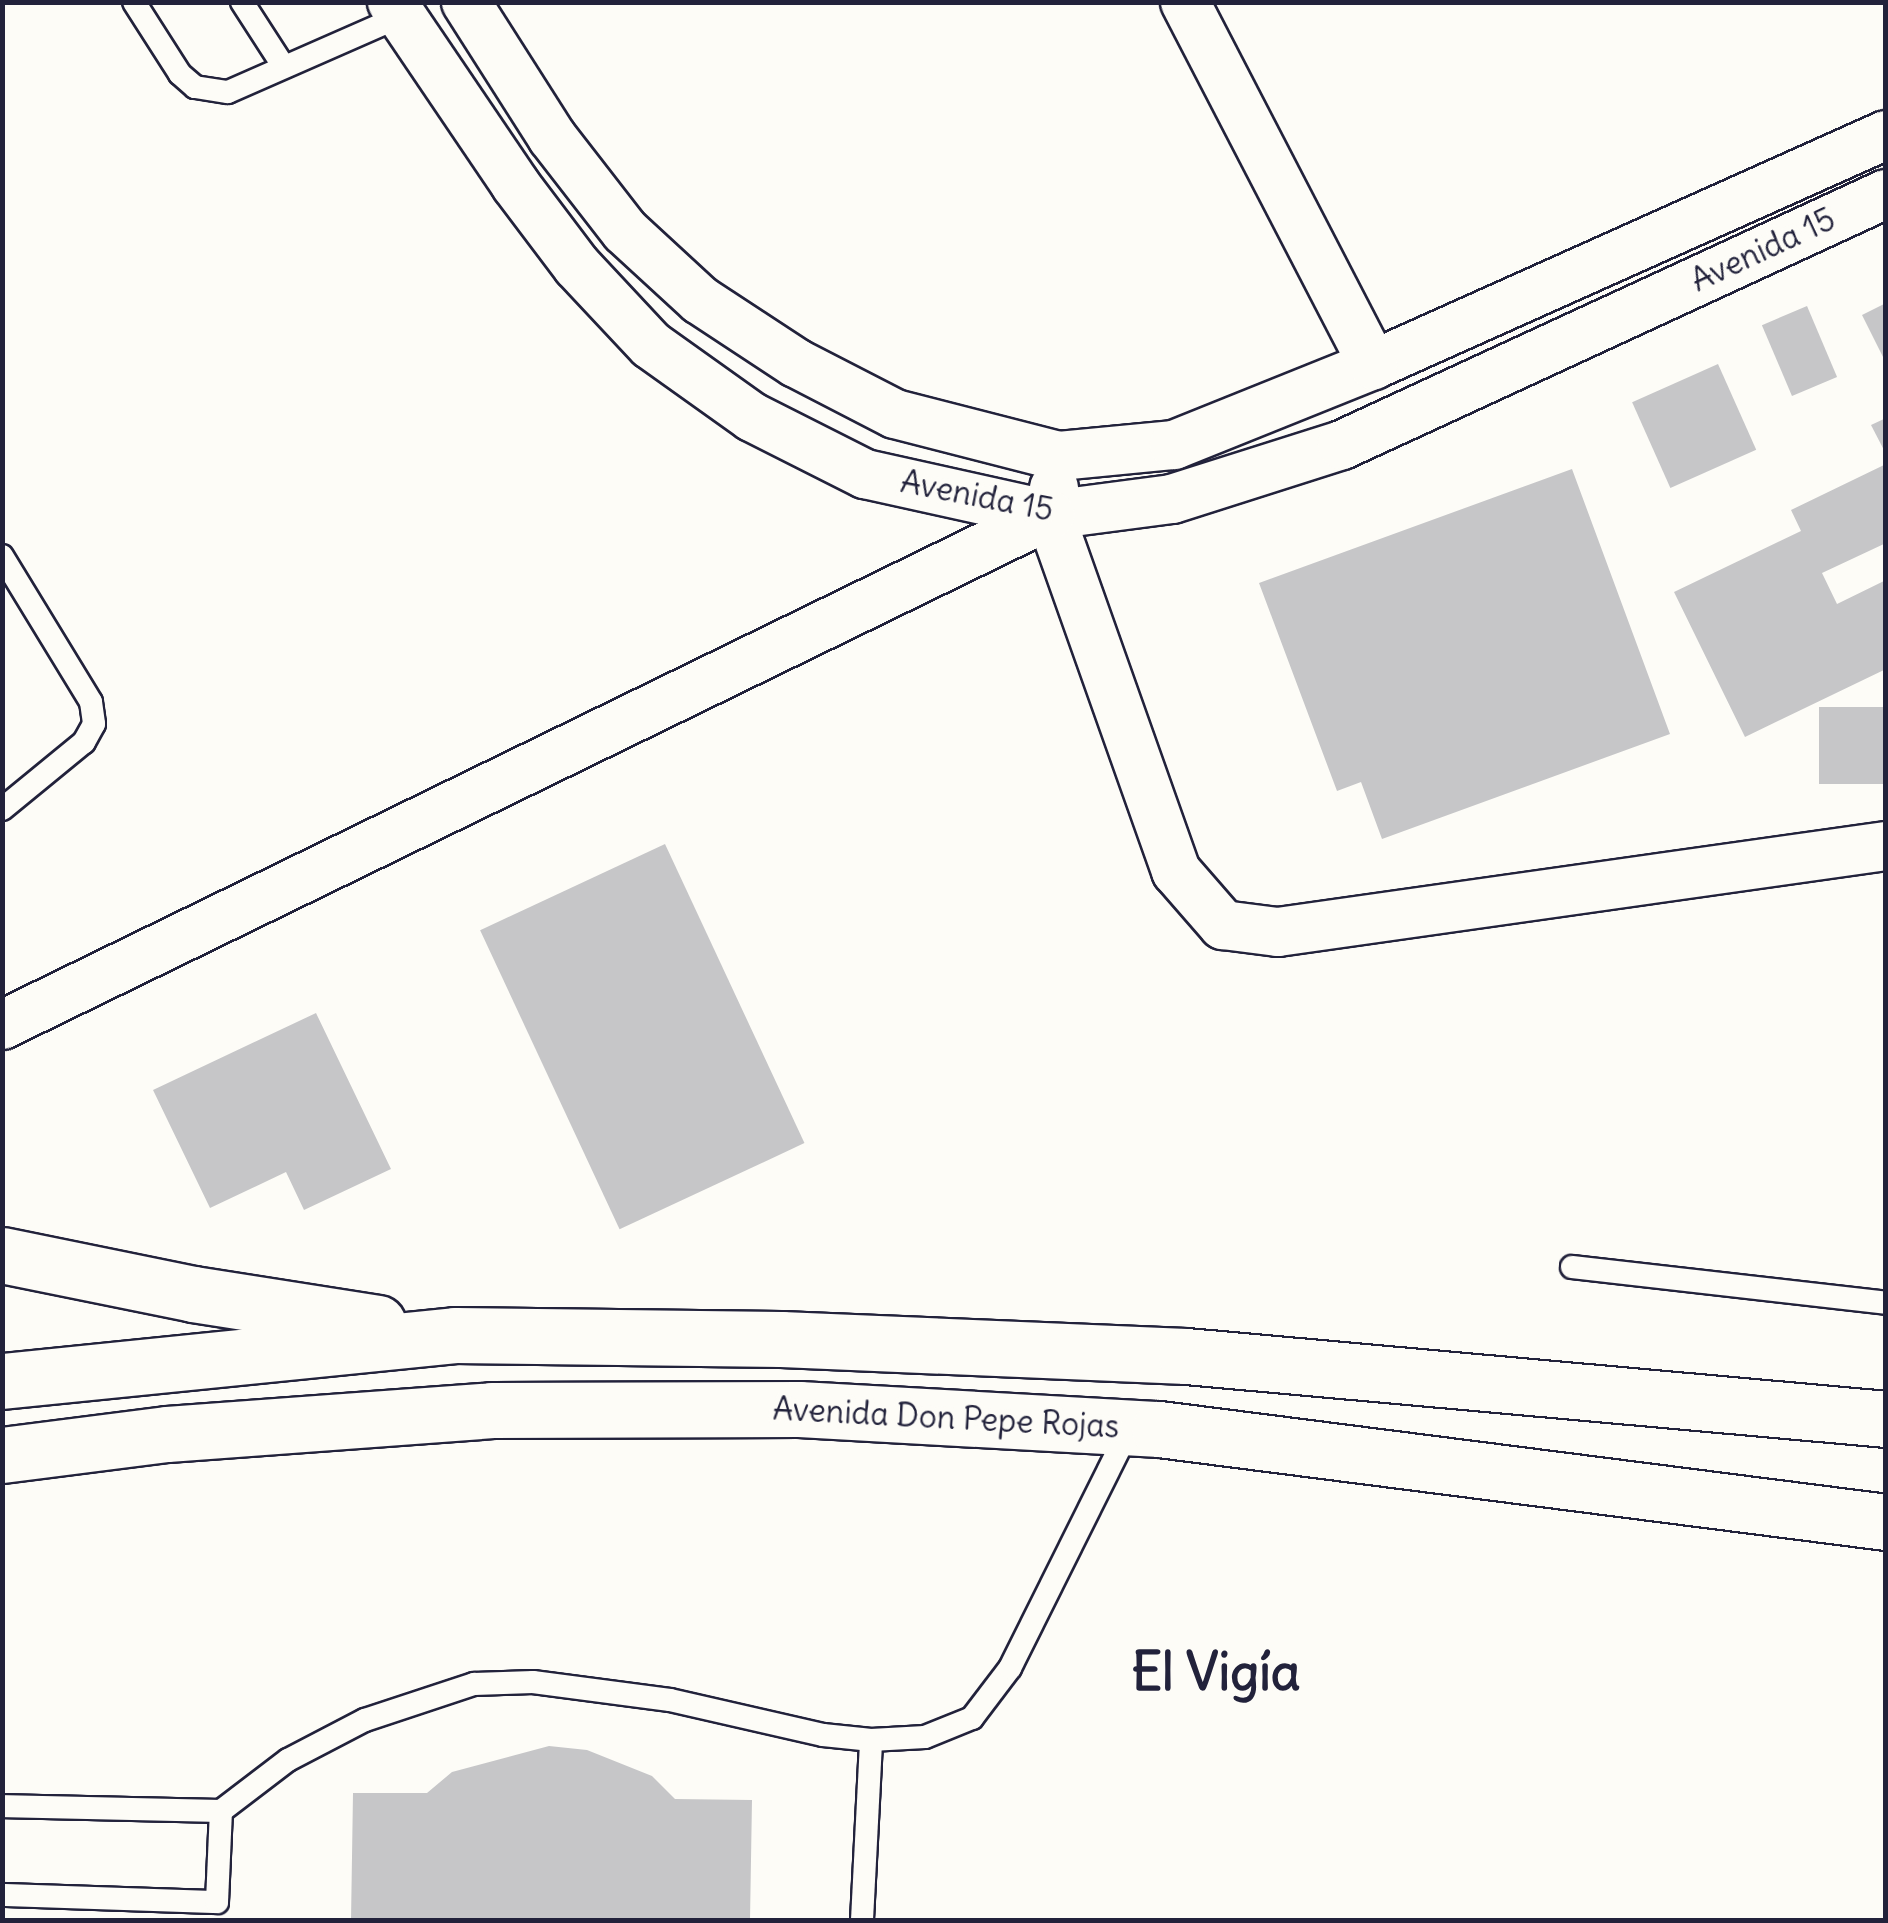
<!DOCTYPE html>
<meta charset="utf-8">
<style>
body{margin:0}
#map{position:relative;width:1888px;height:1923px;overflow:hidden;background:#fdfcf7;font-family:Delius,sans-serif}
div>[style]{position:absolute}
.building>*{inset:0;background:#c6c6c8;transform-origin:0 0}
.roads{filter:drop-shadow(2px 0 #22223b) drop-shadow(-2px 0 #22223b) drop-shadow(0 2px #22223b) drop-shadow(0 -2px #22223b)}
.service>*{height:22px;margin:-11px;padding:0 11px;transform-origin:11px;border-radius:11px;background:#fdfcf7}
.minor>*{height:48px;margin:-24px;padding:0 24px;transform-origin:24px;border-radius:24px;background:#fdfcf7}
.trunk>*{height:55px;margin:-27.5px;padding:0 27.5px;transform-origin:27.5px;border-radius:27.5px;background:#fdfcf7}
span{translate:-50% -50%;white-space:nowrap;text-align:center;line-height:1.15;-webkit-text-stroke:10px #fdfcf7;paint-order:stroke}
.street-label{font-size:32px;color:#22223b}
.town-label{font-size:52px;color:#22223b;font-weight:700}
.frame{position:absolute;inset:0;border:5px solid #22223b;pointer-events:none}
</style>
<div id="map">
<div class="building">
<i style="clip-path:polygon(1886px 303px,1886px 363px,1862px 315px)"></i>
<i style="left:1807px;top:306px;width:77px;height:49px;rotate:67deg"></i>
<i style="left:1718px;top:364px;width:94px;height:94px;rotate:66deg"></i>
<i style="clip-path:polygon(1886px 418px,1886px 454px,1871px 425px)"></i>
<i style="clip-path:polygon(1884px 465px,1886px 543px,1822px 573px,1837px 604px,1886px 580px,1886px 669px,1745px 737px,1674px 592px,1801px 531px,1791px 510px)"></i>
<i style="clip-path:polygon(1572px 469px,1670px 734px,1382px 839px,1361px 782px,1337px 791px,1259px 583px)"></i>
<i style="left:1886px;top:707px;width:77px;height:67px;rotate:90deg"></i>
<i style="left:665px;top:844px;width:330px;height:204px;rotate:65deg"></i>
<i style="clip-path:polygon(316px 1013px,391px 1169px,304px 1210px,286px 1172px,210px 1208px,153px 1090px)"></i>
<i style="clip-path:polygon(549px 1746px,587px 1750px,652px 1776px,675px 1799px,752px 1800px,750px 1920px,351px 1920px,353px 1793px,427px 1793px,452px 1772px)"></i>
</div>
<div class="roads">
<div class="service">
<i style="left:134px;top:2px;width:85px;rotate:57.4deg"></i>
<i style="left:180px;top:74px;width:20px;rotate:41deg"></i>
<i style="left:195px;top:87px;width:33px;rotate:9deg"></i>
<i style="left:228px;top:92px;width:189px;rotate:-23.7deg"></i>
<i style="left:242px;top:2px;width:77px;rotate:57.1deg"></i>
<i style="left:2px;top:556px;width:171px;rotate:58.6deg"></i>
<i style="left:91px;top:702px;width:22px;rotate:82deg"></i>
<i style="left:94px;top:724px;width:21px;rotate:119deg"></i>
<i style="left:84px;top:742px;width:106px;rotate:140.7deg"></i>
<i style="left:1572px;top:1267px;width:316px;rotate:6.5deg"></i>
<i style="left:2px;top:1806px;width:219px;rotate:1.3deg"></i>
<i style="left:221px;top:1811px;width:84px;rotate:-37.3deg"></i>
<i style="left:288px;top:1760px;width:87px;rotate:-27.5deg"></i>
<i style="left:365px;top:1720px;width:115px;rotate:-18.3deg"></i>
<i style="left:474px;top:1684px;width:59px;rotate:-1.9deg"></i>
<i style="left:533px;top:1682px;width:138px;rotate:7.5deg"></i>
<i style="left:670px;top:1700px;width:157px;rotate:12.9deg"></i>
<i style="left:823px;top:1735px;width:48px;rotate:5.9deg"></i>
<i style="left:871px;top:1740px;width:54px;rotate:-3.2deg"></i>
<i style="left:925px;top:1737px;width:51px;rotate:-22deg"></i>
<i style="left:972px;top:1718px;width:63px;rotate:-52.8deg"></i>
<i style="left:1010px;top:1668px;width:267px;rotate:-63.5deg"></i>
<i style="left:2px;top:1895px;width:215px;rotate:1.9deg"></i>
<i style="left:217px;top:1902px;width:91px;rotate:-87.5deg"></i>
<i style="left:862px;top:1920px;width:180px;rotate:-87.1deg"></i>
</div>
<div class="minor">
<i style="left:392px;top:2px;width:220px;rotate:55.9deg"></i>
<i style="left:515px;top:184px;width:103px;rotate:52.9deg"></i>
<i style="left:577px;top:266px;width:108px;rotate:46.9deg"></i>
<i style="left:651px;top:345px;width:124px;rotate:35.5deg"></i>
<i style="left:752px;top:417px;width:127px;rotate:26.8deg"></i>
<i style="left:865px;top:474px;width:189px;rotate:12.5deg"></i>
<i style="left:1050px;top:515px;width:123px;rotate:-7.5deg"></i>
<i style="left:1172px;top:499px;width:178px;rotate:-17.6deg"></i>
<i style="left:1342px;top:445px;width:599px;rotate:-24.77deg"></i>
<i style="left:466px;top:2px;width:160px;rotate:57.5deg"></i>
<i style="left:552px;top:137px;width:119px;rotate:52.2deg"></i>
<i style="left:625px;top:231px;width:102px;rotate:42.6deg"></i>
<i style="left:700px;top:300px;width:115px;rotate:33.3deg"></i>
<i style="left:796px;top:363px;width:111px;rotate:27.3deg"></i>
<i style="left:895px;top:414px;width:169px;rotate:14.4deg"></i>
<i style="left:1059px;top:456px;width:116px;rotate:-5.5deg"></i>
<i style="left:1174px;top:445px;width:214px;rotate:-21.9deg"></i>
<i style="left:1373px;top:365px;width:562px;rotate:-24.15deg"></i>
<i style="left:1185px;top:2px;width:409px;rotate:62.6deg"></i>
<i style="left:1054px;top:488px;width:27px;rotate:98deg"></i>
<i style="left:1050px;top:515px;width:378px;rotate:70.5deg"></i>
<i style="left:1176px;top:871px;width:72px;rotate:49deg"></i>
<i style="left:1223px;top:925px;width:55px;rotate:7.3deg"></i>
<i style="left:1278px;top:932px;width:614px;rotate:-8.05deg"></i>
<i style="left:2px;top:1025px;width:1166px;rotate:-25.95deg"></i>
</div>
<div class="trunk">
<i style="left:2px;top:1255px;width:195px;rotate:11.5deg"></i>
<i style="left:193px;top:1294px;width:187px;rotate:8.9deg"></i>
<i style="left:2px;top:1381px;width:455px;rotate:-5.8deg"></i>
<i style="left:455px;top:1335px;width:326px;rotate:0.7deg"></i>
<i style="left:781px;top:1339px;width:405px;rotate:2.4deg"></i>
<i style="left:1186px;top:1356px;width:703px;rotate:5.14deg"></i>
<i style="left:2px;top:1455px;width:166px;rotate:-7.3deg"></i>
<i style="left:167px;top:1434px;width:326px;rotate:-4.2deg"></i>
<i style="left:492px;top:1410px;width:307px;rotate:-0.2deg"></i>
<i style="left:799px;top:1409px;width:361px;rotate:3.2deg"></i>
<i style="left:1159px;top:1429px;width:733px;rotate:7.29deg"></i>
</div>
</div>
<div class="street-label">
<span style="left:1763px;top:250px;rotate:-25deg">Avenida 15</span>
<span style="left:977px;top:496px;rotate:11deg">Avenida 15</span>
<span style="left:946px;top:1418px;rotate:3deg">Avenida Don Pepe Rojas</span>
</div>
<div class="town-label">
<span style="left:1216px;top:1672px">El Vigía</span>
</div>
<div class="frame"></div>
</div>
